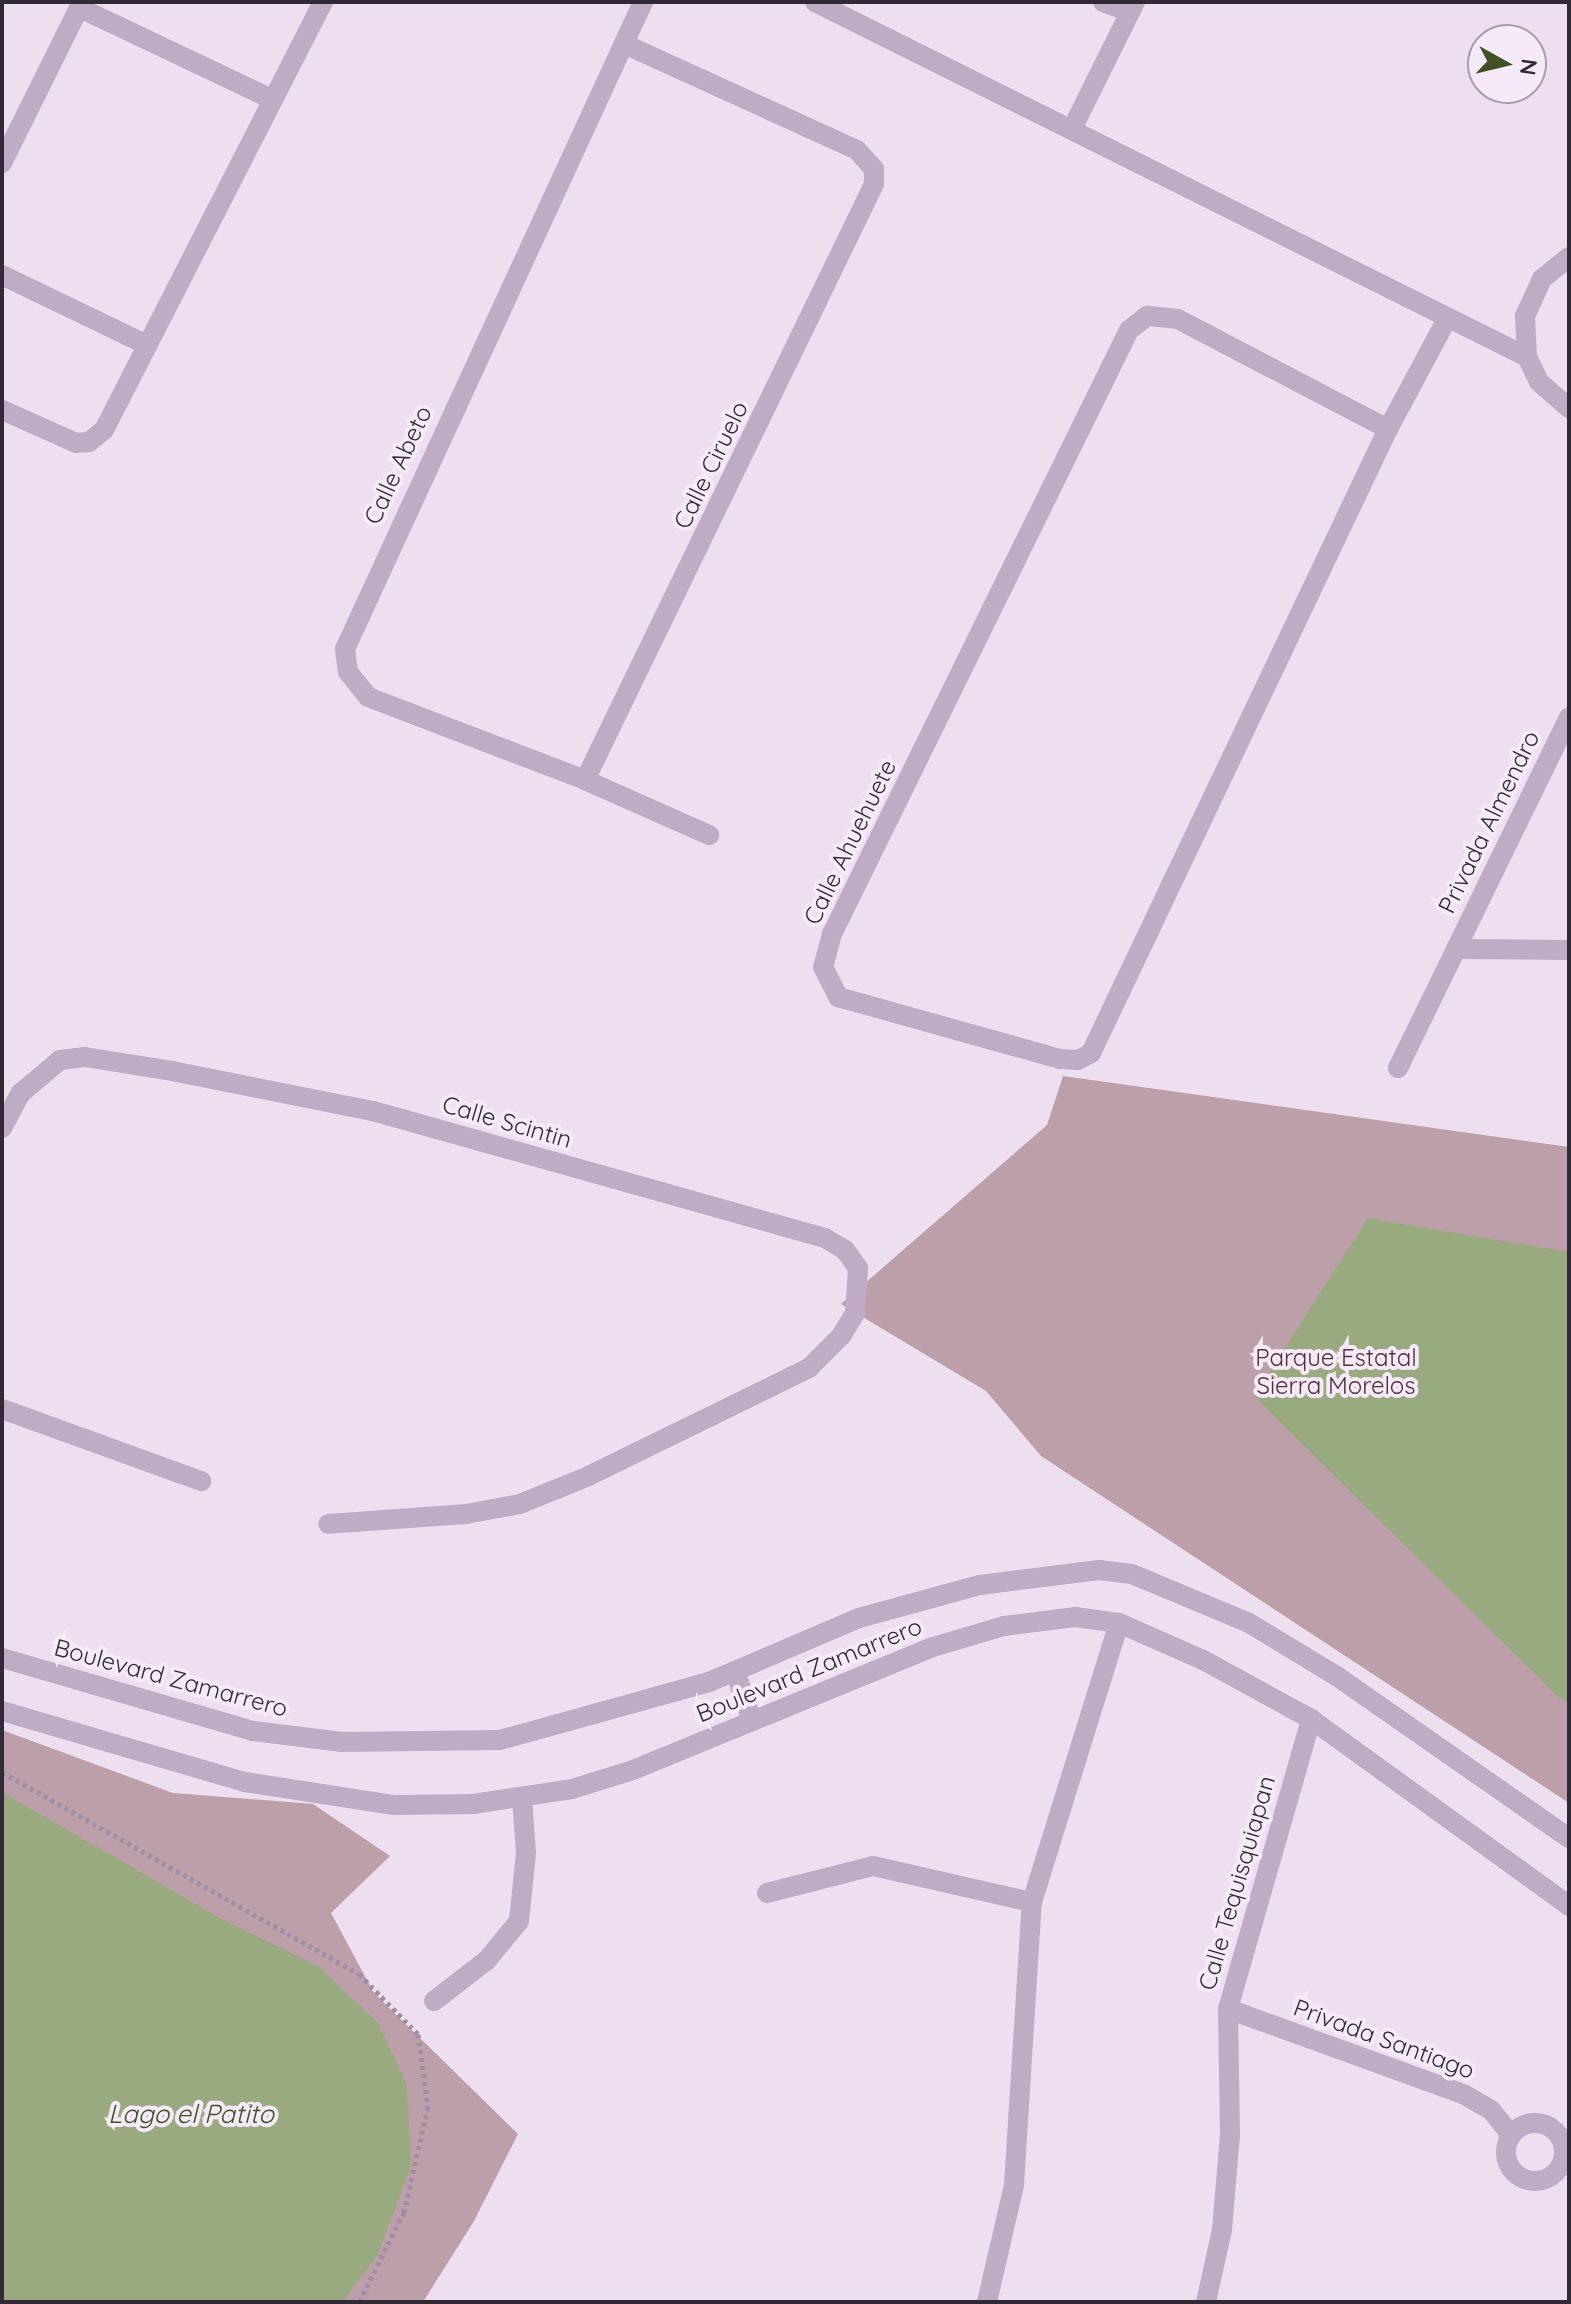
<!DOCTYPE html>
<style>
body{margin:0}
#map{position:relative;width:1571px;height:2304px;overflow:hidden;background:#eddef0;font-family:Quicksand,sans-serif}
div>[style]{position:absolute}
.green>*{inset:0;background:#bd9faa}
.water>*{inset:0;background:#9aaa80}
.path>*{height:5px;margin-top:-2.5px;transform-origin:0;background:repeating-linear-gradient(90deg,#a18ca8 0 4px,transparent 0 8px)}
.service>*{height:20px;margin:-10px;padding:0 10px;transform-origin:10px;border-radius:10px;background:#c0abc7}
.minor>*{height:20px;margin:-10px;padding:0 10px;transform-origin:10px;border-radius:10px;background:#c0abc7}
.minor>.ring{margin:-10px;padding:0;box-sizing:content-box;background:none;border:20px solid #c0abc7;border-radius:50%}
span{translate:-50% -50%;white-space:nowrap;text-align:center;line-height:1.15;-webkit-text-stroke:8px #f6eaf8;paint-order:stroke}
.street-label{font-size:24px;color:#312935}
.park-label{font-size:24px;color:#51303a}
.water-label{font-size:26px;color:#405223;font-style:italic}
.frame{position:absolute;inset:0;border:4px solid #312935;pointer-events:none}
.north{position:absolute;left:1467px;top:24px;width:80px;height:80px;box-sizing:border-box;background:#f6eaf8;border:2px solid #a79daa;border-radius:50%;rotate:98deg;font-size:22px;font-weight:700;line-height:32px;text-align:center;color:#312935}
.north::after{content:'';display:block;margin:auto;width:28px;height:36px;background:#405223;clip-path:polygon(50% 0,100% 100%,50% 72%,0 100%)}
</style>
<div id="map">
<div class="green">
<i style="clip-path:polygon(1063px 1076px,1569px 1147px,1569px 1803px,1041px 1456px,986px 1391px,841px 1304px,1047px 1125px)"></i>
<i style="clip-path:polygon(2px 1730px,173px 1793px,313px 1804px,390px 1856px,331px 1913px,374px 1993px,518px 2134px,474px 2221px,423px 2302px,2px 2302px)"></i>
</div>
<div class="water">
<i style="clip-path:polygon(1368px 1218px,1569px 1252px,1569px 1700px,1559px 1698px,1254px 1396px)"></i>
<i style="clip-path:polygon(2px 1792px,218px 1917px,319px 1967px,378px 2023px,407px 2085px,411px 2166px,378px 2254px,343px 2302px,2px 2302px)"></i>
</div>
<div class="path">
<i style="left:2px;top:1772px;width:410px;rotate:29.5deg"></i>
<i style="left:359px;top:1974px;width:84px;rotate:45.5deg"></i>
<i style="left:418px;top:2034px;width:74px;rotate:82.2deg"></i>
<i style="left:428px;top:2107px;width:108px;rotate:102.9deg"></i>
<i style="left:404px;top:2212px;width:101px;rotate:116.6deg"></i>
</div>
<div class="service">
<i style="left:434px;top:2001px;width:67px;rotate:-37.7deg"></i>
<i style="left:487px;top:1960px;width:50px;rotate:-50.6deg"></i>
<i style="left:519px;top:1921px;width:68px;rotate:-84.1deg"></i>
<i style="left:526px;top:1853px;width:56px;rotate:-94.1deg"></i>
</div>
<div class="minor">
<i style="left:643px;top:2px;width:712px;rotate:114.73deg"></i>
<i style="left:345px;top:649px;width:23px;rotate:83deg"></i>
<i style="left:348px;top:672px;width:32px;rotate:51deg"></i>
<i style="left:368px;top:697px;width:232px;rotate:20.9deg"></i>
<i style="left:585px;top:780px;width:136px;rotate:23.9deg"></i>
<i style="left:815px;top:2px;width:796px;rotate:26.5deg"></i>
<i style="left:1103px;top:2px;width:29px;rotate:20deg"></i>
<i style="left:80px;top:8px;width:212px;rotate:25.4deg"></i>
<i style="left:1073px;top:127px;width:140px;rotate:-63.6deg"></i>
<i style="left:2px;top:163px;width:180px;rotate:-63.6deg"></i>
<i style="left:1569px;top:257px;width:35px;rotate:141deg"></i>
<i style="left:1542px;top:279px;width:41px;rotate:114.7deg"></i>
<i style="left:1525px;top:316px;width:41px;rotate:87.2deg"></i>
<i style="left:1527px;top:357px;width:28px;rotate:64deg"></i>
<i style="left:1539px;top:382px;width:40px;rotate:41deg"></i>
<i style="left:2px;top:275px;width:161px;rotate:25.8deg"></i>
<i style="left:2px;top:410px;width:81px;rotate:24deg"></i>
<i style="left:76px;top:443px;width:13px;rotate:-4deg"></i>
<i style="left:89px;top:442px;width:19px;rotate:-39deg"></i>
<i style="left:104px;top:430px;width:481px;rotate:-62.9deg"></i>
<i style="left:1388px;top:429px;width:237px;rotate:-152.4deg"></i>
<i style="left:1178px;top:319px;width:31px;rotate:-174deg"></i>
<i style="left:1147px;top:316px;width:23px;rotate:142deg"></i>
<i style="left:1129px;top:330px;width:673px;rotate:116.18deg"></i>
<i style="left:832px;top:934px;width:34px;rotate:105deg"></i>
<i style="left:823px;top:967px;width:34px;rotate:63deg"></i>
<i style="left:838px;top:997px;width:230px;rotate:15.6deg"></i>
<i style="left:1060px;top:1059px;width:18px;rotate:3deg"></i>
<i style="left:1078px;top:1060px;width:15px;rotate:-28deg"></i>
<i style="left:1091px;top:1053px;width:691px;rotate:-64.55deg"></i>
<i style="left:1388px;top:429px;width:123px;rotate:-61.8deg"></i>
<i style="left:585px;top:780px;width:662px;rotate:-64.13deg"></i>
<i style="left:874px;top:184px;width:15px;rotate:-90deg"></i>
<i style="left:874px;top:169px;width:25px;rotate:-132deg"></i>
<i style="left:857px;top:150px;width:256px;rotate:-155.5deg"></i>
<i style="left:1456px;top:949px;width:113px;rotate:0.5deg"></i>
<i style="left:1398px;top:1068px;width:390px;rotate:-64deg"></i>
<i style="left:2px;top:1128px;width:40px;rotate:-62deg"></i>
<i style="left:21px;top:1093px;width:51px;rotate:-40.2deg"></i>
<i style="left:60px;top:1060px;width:25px;rotate:-7deg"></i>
<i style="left:85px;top:1057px;width:88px;rotate:9.1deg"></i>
<i style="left:172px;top:1071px;width:205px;rotate:11.3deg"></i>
<i style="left:373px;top:1111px;width:470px;rotate:15.7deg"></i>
<i style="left:825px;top:1238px;width:23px;rotate:31deg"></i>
<i style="left:845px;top:1250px;width:22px;rotate:54deg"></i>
<i style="left:858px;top:1268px;width:45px;rotate:93.8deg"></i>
<i style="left:855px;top:1313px;width:26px;rotate:121deg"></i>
<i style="left:842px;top:1335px;width:47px;rotate:135deg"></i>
<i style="left:809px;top:1368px;width:245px;rotate:153.9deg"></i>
<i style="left:589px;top:1476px;width:74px;rotate:157.9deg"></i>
<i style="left:520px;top:1504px;width:55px;rotate:169.5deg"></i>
<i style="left:466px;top:1514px;width:138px;rotate:175.9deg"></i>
<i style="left:2px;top:1409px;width:212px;rotate:19.9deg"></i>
<i style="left:2px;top:1658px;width:261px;rotate:16.2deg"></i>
<i style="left:253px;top:1731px;width:90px;rotate:7deg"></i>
<i style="left:342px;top:1742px;width:158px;rotate:-0.7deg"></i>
<i style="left:500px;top:1740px;width:217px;rotate:-15.5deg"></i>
<i style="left:709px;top:1682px;width:163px;rotate:-23.1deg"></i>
<i style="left:859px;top:1618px;width:125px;rotate:-15.3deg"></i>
<i style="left:980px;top:1585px;width:120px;rotate:-7.2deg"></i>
<i style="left:1099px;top:1570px;width:33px;rotate:7deg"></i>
<i style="left:1132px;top:1574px;width:127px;rotate:22.7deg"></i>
<i style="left:1249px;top:1623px;width:104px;rotate:31.2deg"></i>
<i style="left:1338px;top:1677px;width:282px;rotate:34.9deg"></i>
<i style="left:735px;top:1671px;width:53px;rotate:71.2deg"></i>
<i style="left:2px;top:1711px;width:253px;rotate:16.3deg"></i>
<i style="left:245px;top:1782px;width:151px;rotate:8.8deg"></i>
<i style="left:394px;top:1805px;width:79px;rotate:-0.7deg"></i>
<i style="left:473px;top:1804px;width:100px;rotate:-8.6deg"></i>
<i style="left:572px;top:1789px;width:64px;rotate:-17.3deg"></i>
<i style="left:633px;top:1770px;width:324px;rotate:-22.3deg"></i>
<i style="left:933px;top:1647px;width:74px;rotate:-16.5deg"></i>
<i style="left:1004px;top:1626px;width:72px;rotate:-7.2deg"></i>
<i style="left:1075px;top:1617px;width:44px;rotate:7.8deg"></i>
<i style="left:1119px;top:1623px;width:94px;rotate:23.8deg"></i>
<i style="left:1205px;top:1661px;width:121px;rotate:28.7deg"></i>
<i style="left:1311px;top:1719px;width:319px;rotate:35.9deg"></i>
<i style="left:767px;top:1893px;width:109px;rotate:-14.3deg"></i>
<i style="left:873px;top:1866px;width:163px;rotate:12.8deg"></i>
<i style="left:1228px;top:2009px;width:252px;rotate:19.9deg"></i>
<i style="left:1465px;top:2095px;width:30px;rotate:30deg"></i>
<i style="left:1491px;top:2110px;width:32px;rotate:51deg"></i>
<i class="ring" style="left:1506px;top:2123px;width:38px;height:38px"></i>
<i style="left:987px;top:2302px;width:120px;rotate:-77deg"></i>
<i style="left:1014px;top:2185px;width:284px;rotate:-86.4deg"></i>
<i style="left:1032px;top:1902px;width:292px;rotate:-72.7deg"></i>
<i style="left:1206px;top:2302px;width:74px;rotate:-77.5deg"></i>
<i style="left:1222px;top:2230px;width:95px;rotate:-85.2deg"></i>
<i style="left:1230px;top:2135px;width:126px;rotate:-90.9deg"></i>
<i style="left:1228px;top:2009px;width:302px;rotate:-74deg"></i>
</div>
<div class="street-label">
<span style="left:398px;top:465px;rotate:-65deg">Calle Abeto</span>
<span style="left:711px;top:465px;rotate:-64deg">Calle Ciruelo</span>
<span style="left:1489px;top:822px;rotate:-64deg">Privada Almendro</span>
<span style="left:850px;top:842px;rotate:-64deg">Calle Ahuehuete</span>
<span style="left:507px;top:1122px;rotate:16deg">Calle Scintin</span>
<span style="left:809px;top:1670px;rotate:-22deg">Boulevard Zamarrero</span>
<span style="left:171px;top:1678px;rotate:15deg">Boulevard Zamarrero</span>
<span style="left:1237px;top:1883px;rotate:-74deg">Calle Tequisquiapan</span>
<span style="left:1384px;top:2039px;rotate:20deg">Privada Santiago</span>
</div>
<div class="park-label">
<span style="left:1336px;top:1372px">Parque Estatal<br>Sierra Morelos</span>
</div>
<div class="water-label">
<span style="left:191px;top:2114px">Lago el Patito</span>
</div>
<div class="frame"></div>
<div class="north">N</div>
</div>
